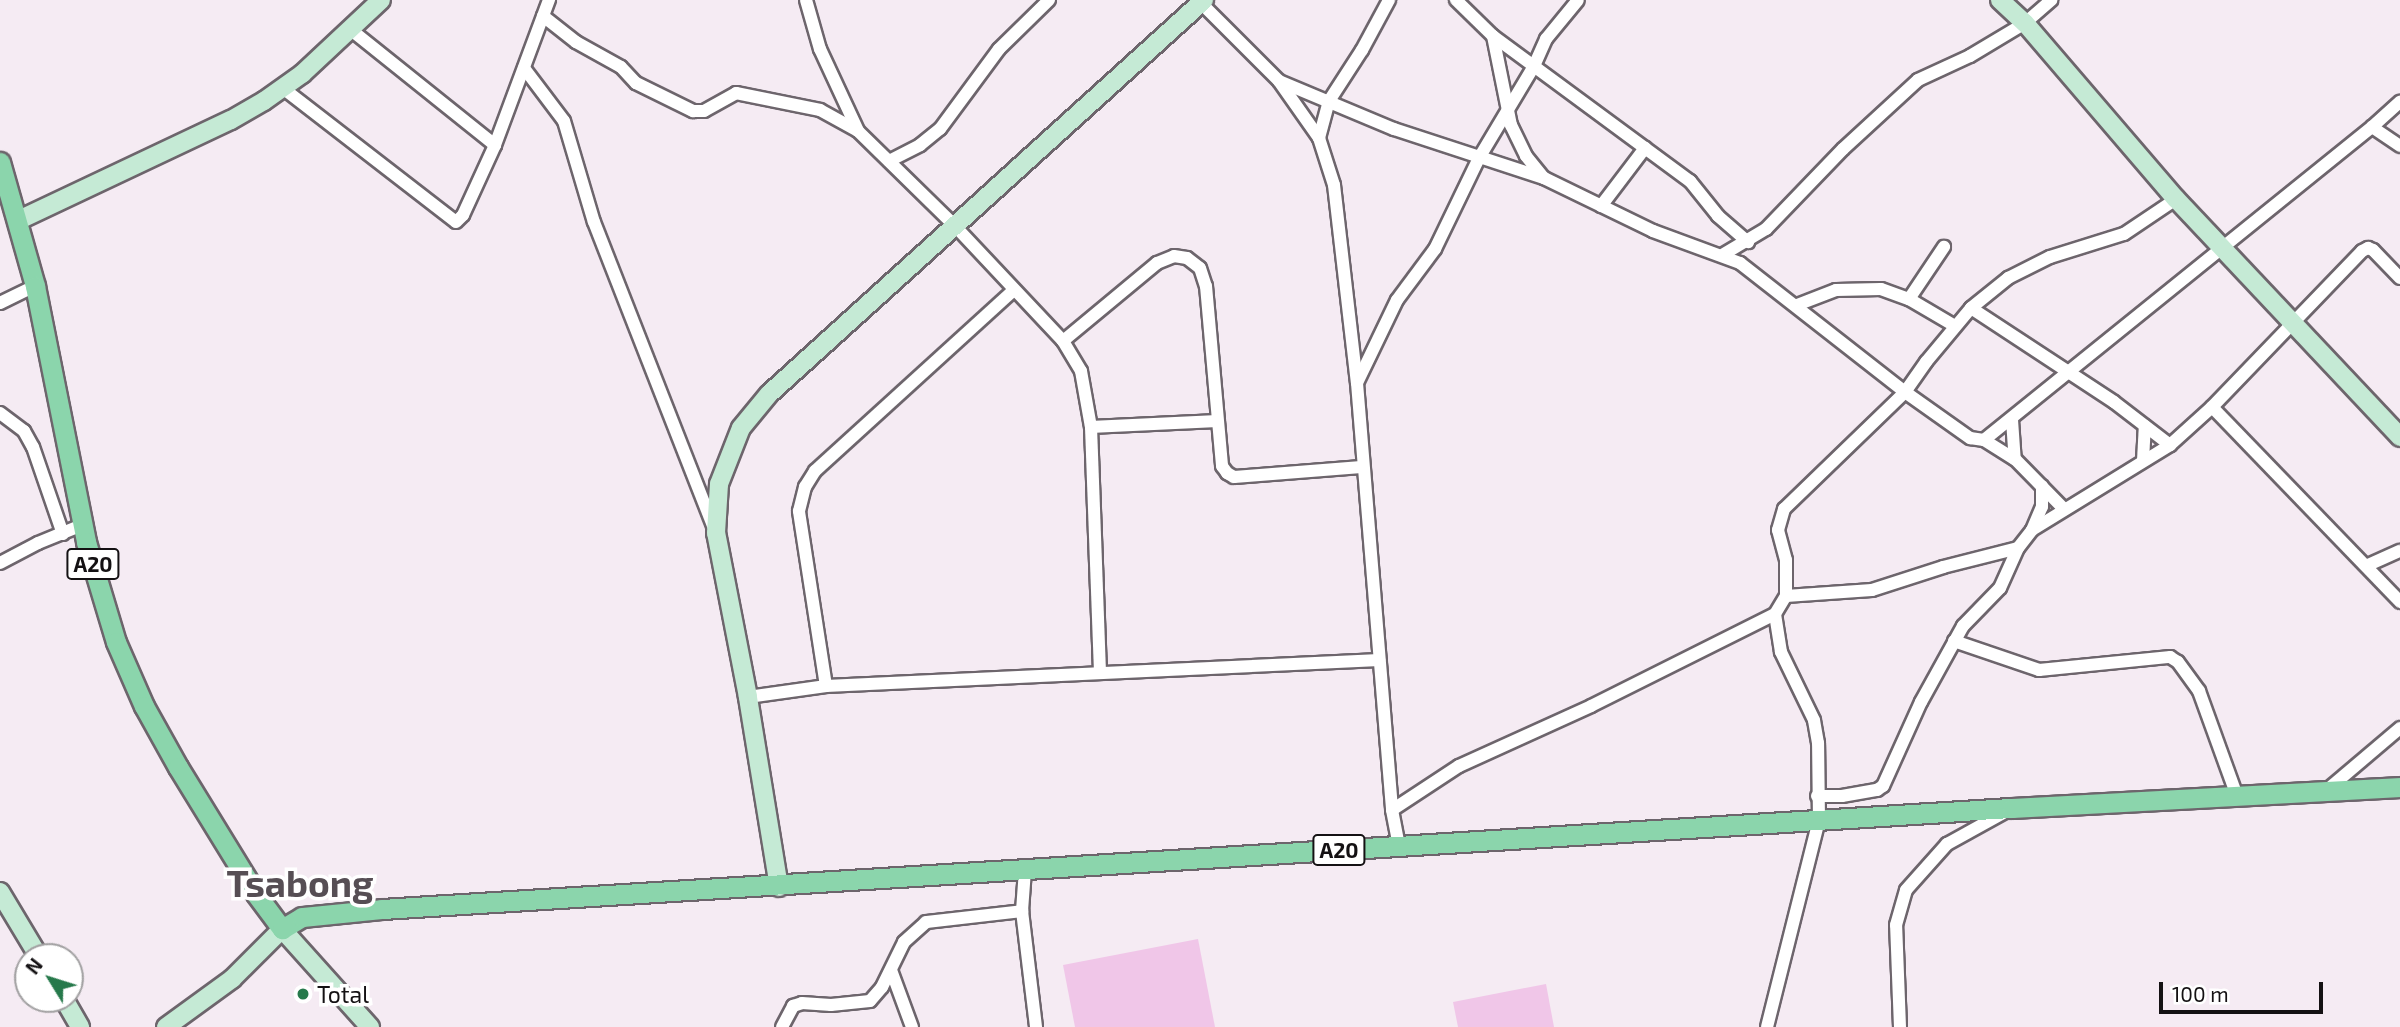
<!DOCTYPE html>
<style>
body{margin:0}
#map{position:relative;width:2400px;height:1027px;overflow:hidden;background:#f5ebf3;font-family:"Exo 2",sans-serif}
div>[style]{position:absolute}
.green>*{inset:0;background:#f0c6e8}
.roads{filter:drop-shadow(2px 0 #6d656c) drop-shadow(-2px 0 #6d656c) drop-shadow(0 2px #6d656c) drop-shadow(0 -2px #6d656c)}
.street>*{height:12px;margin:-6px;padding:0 6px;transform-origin:6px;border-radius:6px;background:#fff}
.secondary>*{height:18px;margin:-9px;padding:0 9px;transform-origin:9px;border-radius:9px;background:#c5ead5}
.primary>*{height:19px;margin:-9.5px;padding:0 9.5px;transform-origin:9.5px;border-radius:9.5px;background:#8bd5ac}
.dots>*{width:19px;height:19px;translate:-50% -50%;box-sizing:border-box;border:4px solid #fff;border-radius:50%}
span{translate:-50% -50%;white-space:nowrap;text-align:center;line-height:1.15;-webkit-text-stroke:7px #fff;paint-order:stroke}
.shield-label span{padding:2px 5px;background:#fff;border:2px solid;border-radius:5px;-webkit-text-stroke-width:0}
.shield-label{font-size:21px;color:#141113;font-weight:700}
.poi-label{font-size:23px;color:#141113}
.left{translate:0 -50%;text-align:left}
.town-label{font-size:37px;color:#564e54;font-weight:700}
.north{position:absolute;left:14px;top:943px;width:70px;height:70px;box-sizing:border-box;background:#fff;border:2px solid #a1a0a1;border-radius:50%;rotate:308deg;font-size:19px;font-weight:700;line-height:28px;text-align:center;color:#141113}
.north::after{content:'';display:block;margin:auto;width:24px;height:32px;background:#26794b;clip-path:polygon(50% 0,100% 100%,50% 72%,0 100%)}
.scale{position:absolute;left:2159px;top:982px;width:164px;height:32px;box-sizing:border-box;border:4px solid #141113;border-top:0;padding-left:9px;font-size:21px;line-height:24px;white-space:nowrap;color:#141113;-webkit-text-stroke:5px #fff;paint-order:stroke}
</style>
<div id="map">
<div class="green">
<i style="clip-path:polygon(1198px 939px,1215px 1027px,1075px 1027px,1063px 965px)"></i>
<i style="clip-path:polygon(1546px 984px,1554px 1027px,1458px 1027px,1453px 1002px)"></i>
</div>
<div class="roads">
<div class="street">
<i style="left:806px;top:0;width:51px;rotate:74.1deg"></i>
<i style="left:820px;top:49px;width:90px;rotate:65.1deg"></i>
<i style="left:858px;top:131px;width:136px;rotate:44.4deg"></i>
<i style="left:955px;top:226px;width:158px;rotate:46.8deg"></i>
<i style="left:1063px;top:341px;width:35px;rotate:59deg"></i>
<i style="left:1081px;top:371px;width:57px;rotate:79.9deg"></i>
<i style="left:1091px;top:427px;width:246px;rotate:87.9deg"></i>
<i style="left:1456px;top:0;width:52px;rotate:44.2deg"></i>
<i style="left:1493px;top:36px;width:245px;rotate:36.4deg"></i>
<i style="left:1690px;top:181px;width:45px;rotate:51.3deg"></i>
<i style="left:1718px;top:216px;width:40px;rotate:41deg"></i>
<i style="left:1201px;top:3px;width:110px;rotate:45deg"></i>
<i style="left:1279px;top:81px;width:70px;rotate:54.9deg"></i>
<i style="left:1319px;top:138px;width:49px;rotate:72.3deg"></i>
<i style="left:1334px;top:185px;width:199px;rotate:83.4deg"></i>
<i style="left:1357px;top:383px;width:428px;rotate:85.3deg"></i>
<i style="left:1392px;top:810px;width:37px;rotate:79deg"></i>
<i style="left:543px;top:16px;width:42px;rotate:38.2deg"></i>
<i style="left:576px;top:42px;width:51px;rotate:29.1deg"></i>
<i style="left:621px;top:67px;width:22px;rotate:47deg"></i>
<i style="left:636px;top:83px;width:64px;rotate:26.2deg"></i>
<i style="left:693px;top:111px;width:11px"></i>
<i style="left:704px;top:111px;width:37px;rotate:-29deg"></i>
<i style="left:736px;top:93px;width:86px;rotate:11.4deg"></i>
<i style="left:820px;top:110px;width:43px;rotate:28.9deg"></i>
<i style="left:350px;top:29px;width:186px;rotate:38.7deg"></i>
<i style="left:1493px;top:36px;width:91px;rotate:78.6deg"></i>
<i style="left:1511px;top:125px;width:34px;rotate:64deg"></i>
<i style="left:1526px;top:156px;width:28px;rotate:51deg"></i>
<i style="left:524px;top:68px;width:66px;rotate:53deg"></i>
<i style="left:564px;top:121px;width:105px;rotate:73.5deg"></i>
<i style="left:594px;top:222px;width:332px;rotate:68.6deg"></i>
<i style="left:1279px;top:81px;width:125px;rotate:22.7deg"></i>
<i style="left:1394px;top:129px;width:158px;rotate:18.1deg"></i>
<i style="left:1544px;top:178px;width:121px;rotate:25.9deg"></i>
<i style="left:1653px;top:231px;width:93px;rotate:20.2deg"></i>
<i style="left:1740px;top:263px;width:209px;rotate:38deg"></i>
<i style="left:1905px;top:392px;width:80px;rotate:35.3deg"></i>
<i style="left:1970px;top:438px;width:14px;rotate:8deg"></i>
<i style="left:1984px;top:440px;width:36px;rotate:32deg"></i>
<i style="left:2015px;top:459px;width:70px;rotate:45.6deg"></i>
<i style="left:284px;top:89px;width:217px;rotate:37.7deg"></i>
<i style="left:456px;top:222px;width:10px;rotate:-45deg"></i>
<i style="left:463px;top:215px;width:77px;rotate:-65.4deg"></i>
<i style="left:495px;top:145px;width:155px;rotate:-69.6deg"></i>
<i style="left:2372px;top:127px;width:34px;rotate:34deg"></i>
<i style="left:1319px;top:138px;width:38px;rotate:-75deg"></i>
<i style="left:1329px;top:101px;width:61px;rotate:-57.1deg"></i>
<i style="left:1362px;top:50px;width:57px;rotate:-61.6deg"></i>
<i style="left:889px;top:161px;width:35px;rotate:-27deg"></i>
<i style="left:920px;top:145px;width:26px;rotate:-39deg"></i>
<i style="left:940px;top:129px;width:99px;rotate:-53.6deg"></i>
<i style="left:999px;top:49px;width:70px;rotate:-44.4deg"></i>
<i style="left:1601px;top:206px;width:73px;rotate:-52.8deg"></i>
<i style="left:1724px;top:254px;width:49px;rotate:-30.8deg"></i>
<i style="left:1766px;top:229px;width:111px;rotate:-46.1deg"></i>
<i style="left:1843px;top:149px;width:102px;rotate:-42.6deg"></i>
<i style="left:1918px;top:80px;width:57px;rotate:-24.8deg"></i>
<i style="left:1970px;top:56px;width:64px;rotate:-31deg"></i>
<i style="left:2025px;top:23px;width:35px;rotate:-41deg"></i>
<i style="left:1909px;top:299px;width:63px;rotate:-56.1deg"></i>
<i style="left:0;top:303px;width:39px;rotate:-26deg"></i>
<i style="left:1797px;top:305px;width:42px;rotate:-21deg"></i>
<i style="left:1836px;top:290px;width:45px;rotate:-1.3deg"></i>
<i style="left:1881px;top:289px;width:30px;rotate:20deg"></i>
<i style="left:1909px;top:299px;width:53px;rotate:30.4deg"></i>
<i style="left:1971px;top:308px;width:171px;rotate:33.3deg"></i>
<i style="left:2114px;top:402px;width:71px;rotate:37.5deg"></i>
<i style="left:1063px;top:341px;width:122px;rotate:-39.7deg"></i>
<i style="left:1157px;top:263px;width:18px;rotate:-22deg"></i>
<i style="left:1174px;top:256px;width:13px;rotate:9deg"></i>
<i style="left:1187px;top:258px;width:16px;rotate:38deg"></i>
<i style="left:1200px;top:268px;width:19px;rotate:72deg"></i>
<i style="left:1206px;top:286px;width:181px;rotate:84.9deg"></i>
<i style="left:1222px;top:466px;width:9px;rotate:54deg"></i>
<i style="left:1227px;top:473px;width:8px;rotate:30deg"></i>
<i style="left:1234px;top:477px;width:128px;rotate:-4.5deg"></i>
<i style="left:1357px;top:383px;width:92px;rotate:-64.3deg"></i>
<i style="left:1397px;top:300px;width:64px;rotate:-53.3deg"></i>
<i style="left:1435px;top:249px;width:101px;rotate:-64.2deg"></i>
<i style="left:1479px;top:158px;width:107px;rotate:-59.1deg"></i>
<i style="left:1534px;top:66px;width:30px;rotate:-66deg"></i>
<i style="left:1546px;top:39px;width:50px;rotate:-50.6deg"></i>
<i style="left:2212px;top:407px;width:216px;rotate:-46.1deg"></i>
<i style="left:2362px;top:251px;width:7px;rotate:-27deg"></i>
<i style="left:2368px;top:248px;width:5px;rotate:22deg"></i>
<i style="left:2373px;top:250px;width:39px;rotate:46deg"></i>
<i style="left:0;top:413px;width:30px;rotate:37deg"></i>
<i style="left:24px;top:431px;width:18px;rotate:61deg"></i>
<i style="left:33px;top:447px;width:92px;rotate:71deg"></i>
<i style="left:2012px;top:420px;width:39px;rotate:86deg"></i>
<i style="left:1091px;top:427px;width:126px;rotate:-2.7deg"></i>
<i style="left:1984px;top:440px;width:499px;rotate:-38.9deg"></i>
<i style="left:2372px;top:127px;width:38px;rotate:-42deg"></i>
<i style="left:2143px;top:461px;width:35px;rotate:-87deg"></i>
<i style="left:2032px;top:530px;width:25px;rotate:-67deg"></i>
<i style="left:2042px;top:507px;width:21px;rotate:-90deg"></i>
<i style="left:0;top:563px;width:43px;rotate:-27.8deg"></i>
<i style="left:38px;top:543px;width:48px;rotate:-22.2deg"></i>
<i style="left:2368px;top:565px;width:35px;rotate:-24deg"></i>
<i style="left:1786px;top:596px;width:86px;rotate:-4deg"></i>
<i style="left:1872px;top:590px;width:75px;rotate:-17.9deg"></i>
<i style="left:1943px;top:567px;width:77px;rotate:-14.2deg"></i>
<i style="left:1954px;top:641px;width:90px;rotate:18.8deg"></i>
<i style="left:2039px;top:670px;width:132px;rotate:-5.7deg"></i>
<i style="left:2170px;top:657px;width:9px;rotate:32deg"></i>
<i style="left:2178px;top:662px;width:36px;rotate:54deg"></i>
<i style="left:2199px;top:691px;width:112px;rotate:70.1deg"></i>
<i style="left:826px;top:686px;width:177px;rotate:-98.8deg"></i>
<i style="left:799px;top:511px;width:25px;rotate:-76deg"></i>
<i style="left:805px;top:487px;width:19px;rotate:-58deg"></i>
<i style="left:815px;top:471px;width:269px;rotate:-42.3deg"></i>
<i style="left:748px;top:697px;width:79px;rotate:-8deg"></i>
<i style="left:826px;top:686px;width:554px;rotate:-2.69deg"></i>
<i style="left:2327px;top:790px;width:96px;rotate:-40.3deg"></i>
<i style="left:1817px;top:796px;width:25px"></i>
<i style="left:1842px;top:796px;width:36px;rotate:-10deg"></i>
<i style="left:1877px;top:790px;width:7px;rotate:-34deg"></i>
<i style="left:1883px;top:786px;width:92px;rotate:-65.7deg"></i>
<i style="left:1921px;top:702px;width:87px;rotate:-61.1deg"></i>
<i style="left:1963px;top:626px;width:53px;rotate:-45.8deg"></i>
<i style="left:2000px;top:588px;width:44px;rotate:-65.8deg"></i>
<i style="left:2018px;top:548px;width:23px;rotate:-52deg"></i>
<i style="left:2032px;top:530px;width:162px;rotate:-31.6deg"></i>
<i style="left:2170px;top:445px;width:57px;rotate:-42.1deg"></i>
<i style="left:2212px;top:407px;width:271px;rotate:46deg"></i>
<i style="left:1392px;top:810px;width:80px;rotate:-33.3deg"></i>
<i style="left:1459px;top:766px;width:145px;rotate:-24.4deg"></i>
<i style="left:1591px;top:706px;width:206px;rotate:-26.6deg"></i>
<i style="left:1775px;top:614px;width:21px;rotate:-59deg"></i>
<i style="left:1786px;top:596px;width:36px;rotate:-90deg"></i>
<i style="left:1786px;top:560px;width:31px;rotate:-105deg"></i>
<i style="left:1778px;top:530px;width:22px;rotate:-74deg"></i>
<i style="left:1784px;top:509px;width:168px;rotate:-44deg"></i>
<i style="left:1905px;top:392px;width:37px;rotate:-55deg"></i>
<i style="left:1926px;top:362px;width:70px;rotate:-50.2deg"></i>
<i style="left:1971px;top:308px;width:48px;rotate:-39deg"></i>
<i style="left:2008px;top:278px;width:47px;rotate:-26.6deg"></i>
<i style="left:2050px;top:257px;width:77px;rotate:-17.3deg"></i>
<i style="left:2124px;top:234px;width:63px;rotate:-33.9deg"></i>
<i style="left:1025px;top:870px;width:41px;rotate:94.2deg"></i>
<i style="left:1022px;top:911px;width:117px;rotate:83.1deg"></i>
<i style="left:891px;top:970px;width:61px;rotate:69.8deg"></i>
<i style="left:782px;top:1027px;width:24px;rotate:-62deg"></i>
<i style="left:793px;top:1006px;width:9px;rotate:-18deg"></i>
<i style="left:802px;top:1003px;width:29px;rotate:4deg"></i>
<i style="left:831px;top:1005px;width:39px;rotate:-6deg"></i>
<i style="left:870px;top:1001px;width:18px;rotate:-49deg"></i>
<i style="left:882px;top:987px;width:50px;rotate:-63.9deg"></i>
<i style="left:904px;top:942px;width:30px;rotate:-42deg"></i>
<i style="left:926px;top:922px;width:97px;rotate:-6.5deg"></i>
<i style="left:1767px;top:1027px;width:213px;rotate:-75.9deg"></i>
<i style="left:1819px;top:820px;width:77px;rotate:-90.7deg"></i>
<i style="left:1818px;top:743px;width:23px;rotate:-100deg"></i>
<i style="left:1814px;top:720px;width:76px;rotate:-115.9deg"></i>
<i style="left:1781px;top:652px;width:38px;rotate:-99deg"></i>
<i style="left:1900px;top:1027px;width:102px;rotate:-92.2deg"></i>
<i style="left:1896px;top:925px;width:36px;rotate:-74deg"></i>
<i style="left:1906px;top:890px;width:62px;rotate:-48.3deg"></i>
<i style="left:1947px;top:844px;width:68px;rotate:-28.8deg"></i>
</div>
<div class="secondary">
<i style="left:2000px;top:0;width:34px;rotate:43deg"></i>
<i style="left:2025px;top:23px;width:232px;rotate:49.4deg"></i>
<i style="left:2176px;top:199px;width:327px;rotate:46.7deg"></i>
<i style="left:19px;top:220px;width:234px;rotate:-25.3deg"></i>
<i style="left:231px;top:120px;width:38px;rotate:-30deg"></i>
<i style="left:264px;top:101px;width:47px;rotate:-35.4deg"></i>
<i style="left:302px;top:74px;width:108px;rotate:-43.1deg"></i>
<i style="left:779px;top:887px;width:193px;rotate:-99.3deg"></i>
<i style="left:748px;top:697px;width:167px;rotate:-101deg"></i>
<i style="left:716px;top:533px;width:49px;rotate:-86.5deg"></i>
<i style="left:719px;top:484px;width:60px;rotate:-68.6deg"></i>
<i style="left:741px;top:428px;width:44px;rotate:-50.5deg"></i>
<i style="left:769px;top:394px;width:587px;rotate:-42.17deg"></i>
<i style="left:0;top:892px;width:76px;rotate:59deg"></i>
<i style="left:64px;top:999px;width:32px;rotate:60deg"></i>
<i style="left:166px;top:1027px;width:82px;rotate:-36deg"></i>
<i style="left:232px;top:979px;width:71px;rotate:-45deg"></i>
<i style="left:282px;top:929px;width:132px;rotate:48.1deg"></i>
</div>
<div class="primary">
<i style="left:0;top:162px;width:129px;rotate:74.2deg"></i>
<i style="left:35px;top:286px;width:261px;rotate:78.7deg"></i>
<i style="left:86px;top:542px;width:104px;rotate:73.3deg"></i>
<i style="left:116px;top:642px;width:70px;rotate:66.4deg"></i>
<i style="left:144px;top:706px;width:70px;rotate:60.9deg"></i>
<i style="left:178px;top:767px;width:149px;rotate:58.4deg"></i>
<i style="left:256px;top:894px;width:44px;rotate:53.4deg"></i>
<i style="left:282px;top:929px;width:23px;rotate:-31deg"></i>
<i style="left:302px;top:917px;width:80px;rotate:-5.7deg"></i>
<i style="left:382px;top:909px;width:1633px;rotate:-3.55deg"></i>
<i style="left:2012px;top:808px;width:389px;rotate:-3.1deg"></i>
</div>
</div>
<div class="dots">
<i style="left:303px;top:994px;background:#26794b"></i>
</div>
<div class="shield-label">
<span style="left:93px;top:564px">A20</span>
<span style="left:1339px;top:850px">A20</span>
</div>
<div class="poi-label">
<span class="left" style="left:317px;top:994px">Total</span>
</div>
<div class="town-label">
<span style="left:300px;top:882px">Tsabong</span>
</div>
<div class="north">N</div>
<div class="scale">100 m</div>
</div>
